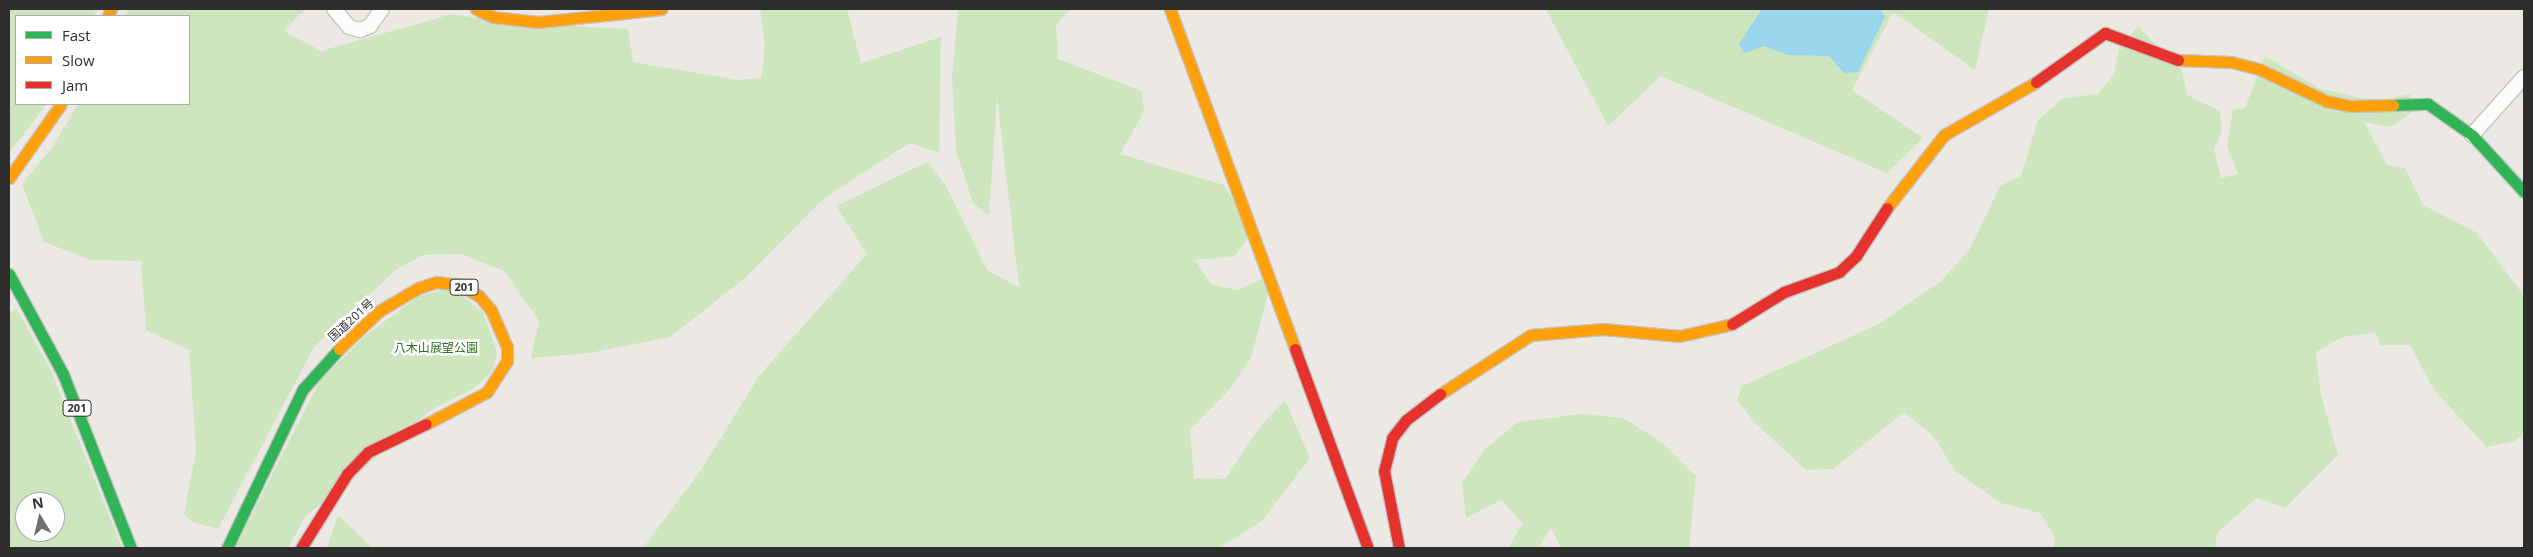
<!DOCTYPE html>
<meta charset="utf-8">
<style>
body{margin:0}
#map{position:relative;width:2533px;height:557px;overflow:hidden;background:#ece8e4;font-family:"Open Sans","Noto Sans JP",sans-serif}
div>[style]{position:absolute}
.green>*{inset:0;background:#cee6be}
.water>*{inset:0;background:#99d6ec}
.roads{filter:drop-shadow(1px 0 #c5c4c5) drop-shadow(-1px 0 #c5c4c5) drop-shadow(0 1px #c5c4c5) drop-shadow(0 -1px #c5c4c5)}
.street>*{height:14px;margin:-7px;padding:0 7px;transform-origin:7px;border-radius:7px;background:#fcfcfb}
.fast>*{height:11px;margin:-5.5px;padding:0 5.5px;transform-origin:5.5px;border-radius:5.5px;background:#30b455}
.slow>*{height:11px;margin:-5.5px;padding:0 5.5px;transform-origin:5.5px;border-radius:5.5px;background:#ff9f0a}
.jam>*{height:11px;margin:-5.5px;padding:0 5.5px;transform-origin:5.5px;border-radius:5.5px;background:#e5322d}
span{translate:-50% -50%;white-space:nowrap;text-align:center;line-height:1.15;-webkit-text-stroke:5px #fff;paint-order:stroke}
.shield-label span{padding:1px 4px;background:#fff;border:1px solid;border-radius:4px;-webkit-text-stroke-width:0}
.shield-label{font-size:11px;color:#2e2e2e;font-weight:700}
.street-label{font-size:12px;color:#2e2e2e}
.park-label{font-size:12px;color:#2c6e1b}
.frame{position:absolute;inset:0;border:10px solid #2e2e2e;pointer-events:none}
.legend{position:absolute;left:15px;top:15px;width:175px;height:90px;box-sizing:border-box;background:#fff;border:1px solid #ababab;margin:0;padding:6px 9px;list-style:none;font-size:15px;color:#2e2e2e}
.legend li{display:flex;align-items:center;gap:10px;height:25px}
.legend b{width:25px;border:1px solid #ababab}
.north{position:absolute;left:15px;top:492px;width:50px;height:50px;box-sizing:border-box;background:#fff;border:1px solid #ababab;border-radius:50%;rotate:351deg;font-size:14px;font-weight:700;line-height:20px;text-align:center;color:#2e2e2e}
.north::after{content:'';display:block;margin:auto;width:18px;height:22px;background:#706f6e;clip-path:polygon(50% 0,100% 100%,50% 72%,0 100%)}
</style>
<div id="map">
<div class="green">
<i style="clip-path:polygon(9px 9px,97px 9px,94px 16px,16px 16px,16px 104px,47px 104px,9px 153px)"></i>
<i style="clip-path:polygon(129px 9px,305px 9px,284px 31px,321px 51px,452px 14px,509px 23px,628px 29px,633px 62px,737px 80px,761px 78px,765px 46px,760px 9px,847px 9px,861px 63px,941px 37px,939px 153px,910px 143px,850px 181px,821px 201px,744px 279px,670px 337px,589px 353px,531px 358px,539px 321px,504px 271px,462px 254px,423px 255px,397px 269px,314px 347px,218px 529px,192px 522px,184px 514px,196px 450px,189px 350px,146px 330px,141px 261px,91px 260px,44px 242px,22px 184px,51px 149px,78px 104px,189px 104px,189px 16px,125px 16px)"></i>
<i style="clip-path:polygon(958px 9px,1071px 9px,1056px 25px,1058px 59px,1142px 91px,1144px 112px,1120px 154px,1224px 185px,1252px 232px,1235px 256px,1195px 260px,1211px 284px,1238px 290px,1263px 278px,1268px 294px,1251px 358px,1229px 390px,1190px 430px,1194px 478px,1225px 479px,1262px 424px,1285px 400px,1310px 458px,1262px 521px,1219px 548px,643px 548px,701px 470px,759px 376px,867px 254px,836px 206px,927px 162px,945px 184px,987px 270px,1019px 287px,997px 97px,989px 216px,973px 203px,956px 151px,952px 78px)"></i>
<i style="clip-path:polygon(1989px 9px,1975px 70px,1893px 12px,1852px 90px,1923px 138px,1887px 173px,1661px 76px,1608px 126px,1546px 10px)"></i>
<i style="clip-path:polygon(2138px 27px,2182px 70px,2187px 95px,2220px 111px,2222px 131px,2214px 149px,2221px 178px,2238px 174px,2227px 147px,2233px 110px,2245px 108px,2265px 56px,2319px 88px,2373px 101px,2410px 94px,2411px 113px,2390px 127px,2364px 122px,2387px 165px,2405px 168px,2423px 205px,2477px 233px,2524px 296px,2524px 433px,2515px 441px,2487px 447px,2434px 390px,2410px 345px,2380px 345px,2376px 333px,2342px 337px,2316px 352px,2321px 395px,2338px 455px,2285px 508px,2257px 498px,2217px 533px,2215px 548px,2054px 548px,2055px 537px,2040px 513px,2001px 503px,1955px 471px,1934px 437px,1904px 412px,1833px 469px,1806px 470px,1754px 422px,1737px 400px,1742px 386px,1879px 324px,1941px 281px,1970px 249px,2000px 186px,2021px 176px,2038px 120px,2063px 98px,2098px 94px,2114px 74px,2120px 45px)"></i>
<i style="clip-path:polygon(451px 288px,483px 312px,497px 352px,492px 372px,473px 389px,431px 410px,305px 517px,288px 548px,235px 548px,319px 382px,365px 336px,419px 296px)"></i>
<i style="clip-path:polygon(evenodd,16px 308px,50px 368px,122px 548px,9px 548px,9px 314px,16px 308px,25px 502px,55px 502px,55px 532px,25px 532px,25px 502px)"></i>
<i style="clip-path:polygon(1580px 414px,1623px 418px,1663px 443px,1696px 476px,1689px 548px,1561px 548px,1551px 528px,1538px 548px,1508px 548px,1523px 523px,1501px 500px,1466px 518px,1462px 483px,1485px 449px,1518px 422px)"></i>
<i style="clip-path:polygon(338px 515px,371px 547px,373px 548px,327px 548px)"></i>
</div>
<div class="water">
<i style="clip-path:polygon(1762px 9px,1880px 9px,1885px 17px,1858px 72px,1844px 73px,1829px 56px,1787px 55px,1765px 46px,1744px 53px,1739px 44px)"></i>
</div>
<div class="roads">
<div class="street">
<i style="left:334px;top:9px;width:23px;rotate:50deg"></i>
<i style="left:349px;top:27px;width:11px;rotate:15deg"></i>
<i style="left:360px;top:30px;width:11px;rotate:-22deg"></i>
<i style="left:370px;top:26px;width:21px;rotate:-55deg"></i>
<i style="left:2472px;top:135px;width:78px;rotate:-48.1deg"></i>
</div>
<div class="fast">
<i style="left:2393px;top:105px;width:35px;rotate:-2deg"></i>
<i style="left:2428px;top:104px;width:54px;rotate:35.2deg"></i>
<i style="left:2472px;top:135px;width:77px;rotate:47.6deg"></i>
<i style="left:9px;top:274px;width:114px;rotate:61.6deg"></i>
<i style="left:63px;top:374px;width:187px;rotate:68.7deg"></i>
<i style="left:227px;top:548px;width:176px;rotate:-64.5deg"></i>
<i style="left:303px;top:389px;width:54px;rotate:-48deg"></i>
</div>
<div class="slow">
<i style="left:476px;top:9px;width:19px;rotate:25deg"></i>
<i style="left:493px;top:17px;width:45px;rotate:6.3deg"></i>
<i style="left:538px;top:22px;width:124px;rotate:-6deg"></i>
<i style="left:1170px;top:9px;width:362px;rotate:69.8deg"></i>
<i style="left:108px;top:16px;width:8px;rotate:-67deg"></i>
<i style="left:2178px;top:60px;width:53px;rotate:2.2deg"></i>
<i style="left:2231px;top:62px;width:29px;rotate:14deg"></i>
<i style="left:2259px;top:69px;width:74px;rotate:25.5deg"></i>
<i style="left:2326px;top:101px;width:24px;rotate:12deg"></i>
<i style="left:2349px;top:106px;width:44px;rotate:-1.3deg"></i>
<i style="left:9px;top:178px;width:90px;rotate:-54.9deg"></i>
<i style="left:1887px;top:208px;width:93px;rotate:-52deg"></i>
<i style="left:1944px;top:135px;width:106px;rotate:-29.9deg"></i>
<i style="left:339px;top:349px;width:55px;rotate:-43.5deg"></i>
<i style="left:379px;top:311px;width:45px;rotate:-30.5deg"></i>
<i style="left:418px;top:288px;width:20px;rotate:-18deg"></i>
<i style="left:437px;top:282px;width:23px;rotate:7deg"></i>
<i style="left:460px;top:285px;width:22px;rotate:30deg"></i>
<i style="left:479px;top:296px;width:18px;rotate:49deg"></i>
<i style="left:491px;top:310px;width:40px;rotate:66.6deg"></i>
<i style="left:507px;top:347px;width:14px;rotate:90deg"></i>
<i style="left:507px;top:361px;width:37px;rotate:123deg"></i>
<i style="left:487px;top:392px;width:69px;rotate:152.3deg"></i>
<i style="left:1440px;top:394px;width:108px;rotate:-33deg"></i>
<i style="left:1531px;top:335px;width:72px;rotate:-4.8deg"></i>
<i style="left:1603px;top:329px;width:77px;rotate:5.2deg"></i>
<i style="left:1680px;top:336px;width:53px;rotate:-13deg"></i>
</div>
<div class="jam">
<i style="left:2036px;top:82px;width:85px;rotate:-35.4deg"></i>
<i style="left:2105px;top:33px;width:78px;rotate:20.3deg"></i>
<i style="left:1732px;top:324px;width:61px;rotate:-31.6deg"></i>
<i style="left:1784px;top:292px;width:59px;rotate:-20deg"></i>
<i style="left:1839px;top:272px;width:23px;rotate:-43deg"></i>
<i style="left:1856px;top:256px;width:57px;rotate:-57.1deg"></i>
<i style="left:1295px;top:349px;width:212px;rotate:69.9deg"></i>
<i style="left:301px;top:548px;width:87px;rotate:-58.1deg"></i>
<i style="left:347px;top:474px;width:30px;rotate:-46deg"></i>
<i style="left:368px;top:452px;width:64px;rotate:-25.8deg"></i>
<i style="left:1399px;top:548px;width:78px;rotate:-101deg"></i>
<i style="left:1384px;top:471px;width:34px;rotate:-76deg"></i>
<i style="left:1392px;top:438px;width:23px;rotate:-52deg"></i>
<i style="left:1406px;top:420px;width:43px;rotate:-37.4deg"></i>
</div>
</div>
<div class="shield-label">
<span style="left:464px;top:287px">201</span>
<span style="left:77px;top:408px">201</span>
</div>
<div class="street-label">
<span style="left:351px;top:320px;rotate:-42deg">国道201号</span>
</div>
<div class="park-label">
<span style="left:436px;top:348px">八木山展望公園</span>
</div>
<div class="frame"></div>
<ul class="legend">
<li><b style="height:6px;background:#30b455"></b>Fast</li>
<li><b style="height:6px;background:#ff9f0a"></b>Slow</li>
<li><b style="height:6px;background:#e5322d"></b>Jam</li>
</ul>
<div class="north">N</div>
</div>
